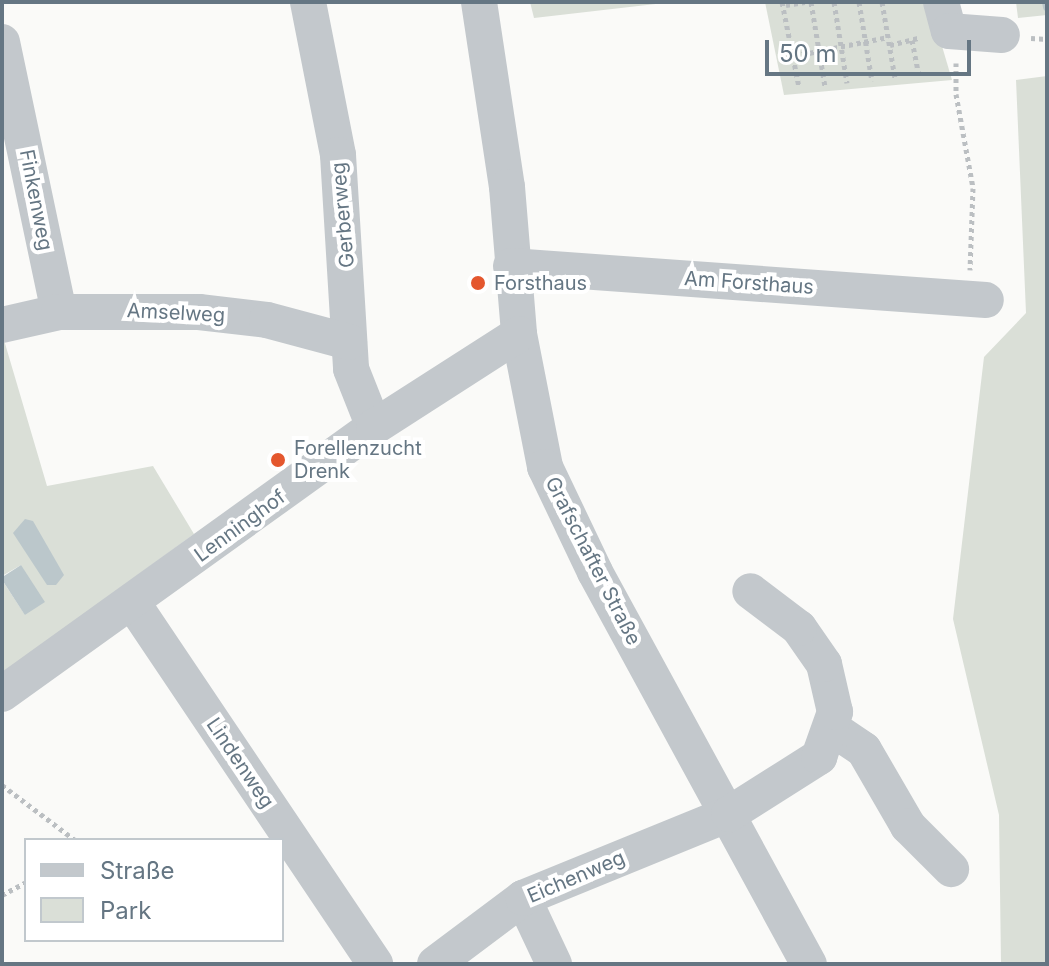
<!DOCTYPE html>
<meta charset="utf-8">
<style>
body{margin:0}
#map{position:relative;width:1049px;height:966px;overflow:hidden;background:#fafaf8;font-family:Inter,sans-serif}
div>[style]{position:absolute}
.green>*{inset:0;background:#dadfd7}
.water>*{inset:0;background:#bbc7cb;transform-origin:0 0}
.stream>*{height:8px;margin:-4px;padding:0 4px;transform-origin:4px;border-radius:4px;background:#bbc7cb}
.path>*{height:5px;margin-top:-2.5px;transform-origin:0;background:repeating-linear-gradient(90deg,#bbbfc2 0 4px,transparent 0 8px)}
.minor>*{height:36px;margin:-18px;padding:0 18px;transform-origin:18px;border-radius:18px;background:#c3c8cc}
.dots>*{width:22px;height:22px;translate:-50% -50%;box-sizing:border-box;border:4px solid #fff;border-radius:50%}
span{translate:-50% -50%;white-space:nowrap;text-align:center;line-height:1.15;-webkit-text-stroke:8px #fff;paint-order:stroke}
.street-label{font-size:20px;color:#657683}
.poi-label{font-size:20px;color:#657683}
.left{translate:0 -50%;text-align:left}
.frame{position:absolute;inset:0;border:4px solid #657683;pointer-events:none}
.legend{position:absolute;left:24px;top:838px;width:260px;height:104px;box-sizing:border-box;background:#fff;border:2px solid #c1c8cd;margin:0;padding:10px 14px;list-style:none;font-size:24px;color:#657683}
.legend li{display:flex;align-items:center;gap:16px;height:40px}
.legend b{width:40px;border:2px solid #c1c8cd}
.scale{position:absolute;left:765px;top:40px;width:206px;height:36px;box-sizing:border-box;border:4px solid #657683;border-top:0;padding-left:10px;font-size:24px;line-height:28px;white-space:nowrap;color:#657683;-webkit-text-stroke:6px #fff;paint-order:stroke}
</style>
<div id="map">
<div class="green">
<i style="clip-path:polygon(530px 2px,673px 2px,534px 18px)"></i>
<i style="clip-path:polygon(765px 2px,929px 2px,952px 80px,784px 95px)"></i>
<i style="clip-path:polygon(1016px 2px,1047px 2px,1047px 15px,1018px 18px)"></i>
<i style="clip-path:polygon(1047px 76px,1047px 964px,1001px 964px,999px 815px,953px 619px,984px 357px,1026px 313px,1016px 80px)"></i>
<i style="clip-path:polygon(4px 340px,47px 486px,153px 466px,194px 534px,2px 674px,2px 580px,25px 615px,21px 565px,2px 576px)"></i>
</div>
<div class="water">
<i style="clip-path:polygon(25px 519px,33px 521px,64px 575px,56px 585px,47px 585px,13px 533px)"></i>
<i style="left:21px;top:565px;width:44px;height:24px;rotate:57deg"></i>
</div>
<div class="stream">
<i style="left:1046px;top:2px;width:5px;rotate:79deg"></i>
</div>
<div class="path">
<i style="left:782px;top:2px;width:87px;rotate:78.7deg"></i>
<i style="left:811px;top:2px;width:86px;rotate:80.6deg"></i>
<i style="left:834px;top:2px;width:82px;rotate:80.9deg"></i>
<i style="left:859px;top:2px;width:80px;rotate:80.7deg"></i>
<i style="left:882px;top:2px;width:77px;rotate:80.3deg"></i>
<i style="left:786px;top:5px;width:19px;rotate:-9deg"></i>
<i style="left:1031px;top:38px;width:16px;rotate:4deg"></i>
<i style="left:912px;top:40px;width:37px;rotate:79deg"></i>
<i style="left:890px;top:45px;width:30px;rotate:-14deg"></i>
<i style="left:794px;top:56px;width:96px;rotate:-11.4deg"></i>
<i style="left:956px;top:63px;width:31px;rotate:90deg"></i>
<i style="left:956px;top:94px;width:96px;rotate:79.7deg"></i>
<i style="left:973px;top:188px;width:82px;rotate:92.1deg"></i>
<i style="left:2px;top:785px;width:91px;rotate:37deg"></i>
<i style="left:2px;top:895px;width:27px;rotate:-28deg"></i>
</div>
<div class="minor">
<i style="left:308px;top:2px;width:156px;rotate:78.9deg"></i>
<i style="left:338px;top:155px;width:214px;rotate:86.5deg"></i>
<i style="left:351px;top:369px;width:62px;rotate:68.4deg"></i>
<i style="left:479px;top:2px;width:187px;rotate:81.4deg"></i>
<i style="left:507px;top:187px;width:147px;rotate:85.3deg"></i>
<i style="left:519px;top:334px;width:136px;rotate:78.9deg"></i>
<i style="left:545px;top:467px;width:116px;rotate:64.5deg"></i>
<i style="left:595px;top:572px;width:447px;rotate:61.4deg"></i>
<i style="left:941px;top:2px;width:30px;rotate:75deg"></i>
<i style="left:949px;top:31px;width:53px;rotate:4.3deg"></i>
<i style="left:2px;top:42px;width:276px;rotate:78.1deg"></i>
<i style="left:511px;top:266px;width:476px;rotate:4.1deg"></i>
<i style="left:2px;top:325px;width:58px;rotate:-12.8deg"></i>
<i style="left:59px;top:312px;width:140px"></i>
<i style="left:199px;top:312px;width:68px;rotate:6.7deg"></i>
<i style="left:267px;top:320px;width:85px;rotate:15deg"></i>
<i style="left:132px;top:602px;width:436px;rotate:56.1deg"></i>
<i style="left:2px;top:694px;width:458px;rotate:-35.7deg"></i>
<i style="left:374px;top:427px;width:172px;rotate:-32.7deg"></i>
<i style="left:833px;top:729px;width:37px;rotate:34deg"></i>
<i style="left:864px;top:750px;width:88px;rotate:59.9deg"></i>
<i style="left:908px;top:826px;width:61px;rotate:45deg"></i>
<i style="left:523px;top:898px;width:73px;rotate:64.8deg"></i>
<i style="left:435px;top:964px;width:110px;rotate:-36.9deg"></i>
<i style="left:523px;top:898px;width:222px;rotate:-22.2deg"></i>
<i style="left:729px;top:814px;width:107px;rotate:-32.3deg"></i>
<i style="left:819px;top:757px;width:48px;rotate:-70.4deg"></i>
<i style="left:835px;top:712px;width:49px;rotate:-102.9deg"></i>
<i style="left:824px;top:664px;width:44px;rotate:-124.8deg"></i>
<i style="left:799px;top:628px;width:61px;rotate:-142.9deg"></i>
</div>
<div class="dots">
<i style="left:478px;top:283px;background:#e4572e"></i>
<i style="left:278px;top:460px;background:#e4572e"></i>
</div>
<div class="street-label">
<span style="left:36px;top:200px;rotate:79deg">Finkenweg</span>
<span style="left:343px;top:215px;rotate:-95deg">Gerberweg</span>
<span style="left:749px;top:283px;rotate:4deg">Am Forsthaus</span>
<span style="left:176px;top:313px;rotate:3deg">Amselweg</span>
<span style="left:240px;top:526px;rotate:-36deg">Lenninghof</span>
<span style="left:593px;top:561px;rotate:63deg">Grafschafter Straße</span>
<span style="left:240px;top:763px;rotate:56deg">Lindenweg</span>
<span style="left:576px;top:877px;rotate:-23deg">Eichenweg</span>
</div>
<div class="poi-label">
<span class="left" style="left:494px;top:283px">Forsthaus</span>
<span class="left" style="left:294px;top:460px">Forellenzucht<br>Drenk</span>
</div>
<div class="frame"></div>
<ul class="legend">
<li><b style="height:10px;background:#c3c8cc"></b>Straße</li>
<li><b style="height:22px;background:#dadfd7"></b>Park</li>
</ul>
<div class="scale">50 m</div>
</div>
